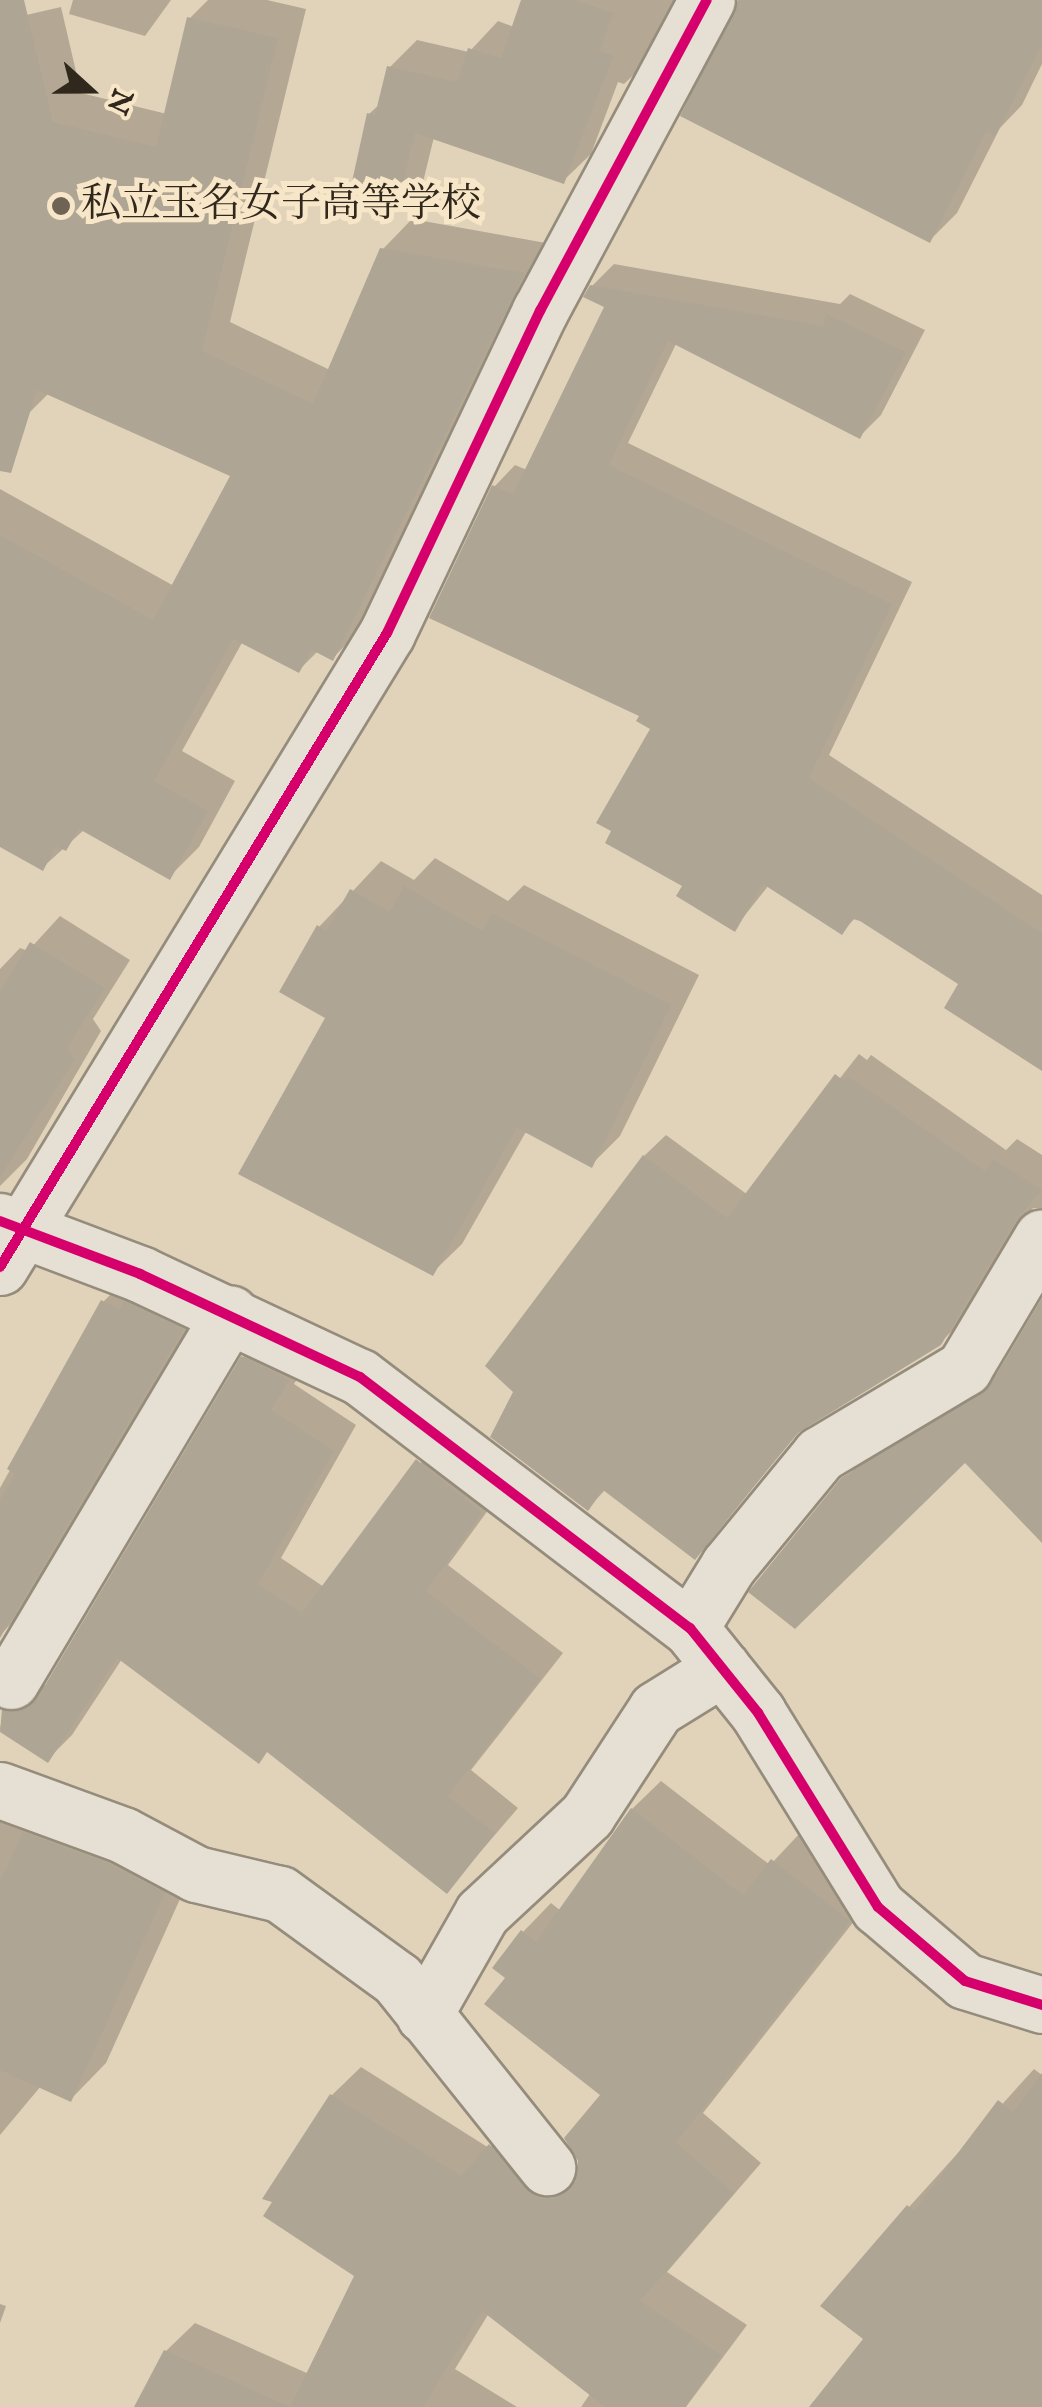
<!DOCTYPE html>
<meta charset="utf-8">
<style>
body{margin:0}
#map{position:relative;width:1042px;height:2407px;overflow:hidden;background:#e1d3ba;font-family:"IM FELL English","Noto Serif JP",serif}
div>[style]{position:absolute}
.shadow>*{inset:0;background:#0003}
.building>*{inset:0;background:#afa594}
.roads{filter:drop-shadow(2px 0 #958c7c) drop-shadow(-2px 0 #958c7c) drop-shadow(0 2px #958c7c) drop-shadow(0 -2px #958c7c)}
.street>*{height:55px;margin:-27.5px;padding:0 27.5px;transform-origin:27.5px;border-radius:27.5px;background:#e6dfd3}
.cycleway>*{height:10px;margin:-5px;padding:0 5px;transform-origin:5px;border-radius:5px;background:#d6006c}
.dots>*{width:28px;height:28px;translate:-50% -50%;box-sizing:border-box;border:5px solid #f7e6c7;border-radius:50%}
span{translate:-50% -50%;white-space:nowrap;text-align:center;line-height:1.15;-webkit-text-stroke:10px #f7e6c7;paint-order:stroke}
.poi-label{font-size:40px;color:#30271d}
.left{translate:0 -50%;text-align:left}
.north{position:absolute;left:40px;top:40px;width:100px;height:100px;-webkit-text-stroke:8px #f7e6c7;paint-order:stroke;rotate:111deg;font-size:28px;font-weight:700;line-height:40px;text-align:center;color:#30271d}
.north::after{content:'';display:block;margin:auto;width:35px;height:45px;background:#30271d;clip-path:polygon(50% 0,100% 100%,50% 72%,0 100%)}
</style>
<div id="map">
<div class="shadow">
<i style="clip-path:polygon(73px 0,171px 0,145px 36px,69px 14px)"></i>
<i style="clip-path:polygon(208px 0,267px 0,306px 9px,230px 322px,330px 370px,383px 249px,412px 219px,552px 244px,362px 628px,333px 658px,319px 650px,299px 670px,243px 641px,182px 751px,235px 781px,199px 847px,170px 876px,85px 829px,42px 868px,0 844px,0 489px,174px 586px,234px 475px,50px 392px,27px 415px,0 407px,0 21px,61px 7px,81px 93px,167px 114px,190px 18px)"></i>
<i style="clip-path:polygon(523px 0,682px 0,652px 57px,624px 84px,618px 82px,591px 154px,563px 181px,434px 137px,423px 182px,396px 209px,369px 114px,381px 103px,390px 67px,417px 40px,469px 52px,498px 21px,514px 27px)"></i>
<i style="clip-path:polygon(1042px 0,1042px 64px,1022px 105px,1000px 128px,957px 213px,930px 240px)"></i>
<i style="clip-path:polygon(614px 264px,840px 304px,850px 294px,925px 330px,881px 415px,860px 436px,677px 342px,628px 443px,912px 582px,829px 755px,1042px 895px,1042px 1064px,961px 983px,856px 917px,842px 932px,769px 885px,734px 929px,686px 885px,653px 728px,494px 487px,515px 465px,527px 470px,607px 306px,592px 286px)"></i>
<i style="clip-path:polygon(435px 858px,508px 901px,524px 885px,699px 975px,620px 1136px,591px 1165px,527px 1130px,462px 1244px,432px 1273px,329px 1017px,282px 991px,319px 927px,381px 861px,414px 880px)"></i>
<i style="clip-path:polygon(60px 916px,130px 960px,93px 1019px,101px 1031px,27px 1159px,0 1186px,0 969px,20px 948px,28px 951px)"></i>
<i style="clip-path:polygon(859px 1054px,867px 1060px,871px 1055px,1006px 1150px,1017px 1139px,1042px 1155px,1042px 1208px,1033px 1208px,963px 1320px,940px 1343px,804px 1426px,695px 1557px,606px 1489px,588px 1508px,644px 1156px,666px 1135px,748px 1195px)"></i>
<i style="clip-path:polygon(124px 1281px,202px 1307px,20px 1615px,0 1635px,0 1488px,103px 1302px)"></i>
<i style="clip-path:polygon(1042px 1303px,1042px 1522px,966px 1460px,843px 1480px,866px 1457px,1000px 1372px)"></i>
<i style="clip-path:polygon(268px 1333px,312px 1355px,294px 1384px,356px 1425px,281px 1558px,324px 1587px,442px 1436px,505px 1487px,448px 1565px,563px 1653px,471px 1770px,518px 1808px,447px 1891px,269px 1750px,122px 1659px,72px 1735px,47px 1760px,0 1729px,4px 1712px,29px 1686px,48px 1685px,243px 1357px)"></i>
<i style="clip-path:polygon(661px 1781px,770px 1865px,801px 1832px,877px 1892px,703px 2113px,761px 2163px,667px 2272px,747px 2325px,686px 2407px,581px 2407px,590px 2394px,489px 2313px,455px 2369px,517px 2407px,139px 2407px,166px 2351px,195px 2323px,309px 2374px,358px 2275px,266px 2197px,332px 2095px,361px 2067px,489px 2148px,519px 2118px,564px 2168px,580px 2166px,604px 2094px,508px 1977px,523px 1932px,551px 1903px,561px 1911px,632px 1809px)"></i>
<i style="clip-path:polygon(60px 1797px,199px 1857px,106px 2063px,71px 2099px,41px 2086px,0 2135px,0 1817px,28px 1830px)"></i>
<i style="clip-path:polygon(1034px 2069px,1042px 2075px,1042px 2407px,813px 2407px,867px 2338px,909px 2207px)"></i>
<i style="clip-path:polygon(0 2304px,6px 2306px,0 2323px)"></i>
</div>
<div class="building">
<i style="clip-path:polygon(0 0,24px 0,53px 122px,156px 147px,187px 17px,278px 38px,202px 351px,313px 404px,380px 248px,525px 273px,333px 661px,312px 650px,299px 673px,233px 639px,154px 781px,208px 811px,170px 880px,79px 829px,66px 851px,56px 846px,43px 871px,0 847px,0 535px,153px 620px,230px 476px,37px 390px,11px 473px,0 471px)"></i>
<i style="clip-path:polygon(521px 0,575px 0,613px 13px,600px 51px,613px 56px,564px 184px,415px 133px,396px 212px,348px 200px,367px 113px,375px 115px,387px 66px,457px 82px,468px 48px,501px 58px)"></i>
<i style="clip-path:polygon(738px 0,1042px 0,1042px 45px,995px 136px,986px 131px,930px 243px,680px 116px)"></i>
<i style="clip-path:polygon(590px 285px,823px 326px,826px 314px,906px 352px,860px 439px,668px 341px,609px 465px,892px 604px,809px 778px,1042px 933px,1042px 1071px,944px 1008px,958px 984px,860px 921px,853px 919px,842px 935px,763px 884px,735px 932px,676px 896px,682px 886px,605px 843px,611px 831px,596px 823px,650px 729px,636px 721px,639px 716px,429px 618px,492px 485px,513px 494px,604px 307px,583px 297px)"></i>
<i style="clip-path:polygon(404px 886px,482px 931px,492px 913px,671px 1005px,592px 1168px,517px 1128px,433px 1276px,238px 1174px,325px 1018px,279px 992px,317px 925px,326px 931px,350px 889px,390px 912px)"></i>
<i style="clip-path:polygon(30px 942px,105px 988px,67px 1048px,75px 1059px,0 1177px,0 991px)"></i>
<i style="clip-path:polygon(835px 1074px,844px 1081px,848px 1076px,985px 1171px,993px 1159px,1042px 1190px,1015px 1221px,941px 1345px,796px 1434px,695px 1560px,603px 1490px,588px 1511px,490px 1437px,513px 1392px,485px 1366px,643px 1155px,727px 1218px)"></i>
<i style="clip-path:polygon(1042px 1298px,1042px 1543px,965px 1463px,795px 1629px,748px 1592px,841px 1478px,990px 1385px)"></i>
<i style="clip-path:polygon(101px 1300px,120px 1310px,124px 1301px,184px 1329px,0 1638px,0 1500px,15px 1474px,7px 1469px)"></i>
<i style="clip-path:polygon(241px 1356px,290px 1380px,271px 1410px,334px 1451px,258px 1584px,302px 1613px,416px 1459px,482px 1513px,426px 1591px,540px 1679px,448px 1796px,495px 1833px,447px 1894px,267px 1752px,259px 1764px,117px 1658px,48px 1763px,0 1732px,2px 1710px,25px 1709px,38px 1697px)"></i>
<i style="clip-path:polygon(631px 1808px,743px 1895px,771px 1859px,850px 1921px,676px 2143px,734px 2193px,640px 2301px,721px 2355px,685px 2407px,605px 2407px,482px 2311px,423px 2407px,290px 2407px,354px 2276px,263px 2216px,272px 2202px,262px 2199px,330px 2094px,461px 2176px,489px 2144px,535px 2196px,553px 2198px,576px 2179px,578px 2161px,564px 2138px,600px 2095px,484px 2004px,505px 1978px,492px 1968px,521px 1930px,536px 1942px)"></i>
<i style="clip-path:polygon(23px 1832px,110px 1864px,165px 1893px,71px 2102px,0 2070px,0 1882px)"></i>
<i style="clip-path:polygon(1042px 2073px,1042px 2407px,809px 2407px,863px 2339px,820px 2306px,907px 2205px,914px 2211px,998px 2100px,1013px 2112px)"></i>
<i style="clip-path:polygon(164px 2350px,290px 2407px,134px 2407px)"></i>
</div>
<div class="roads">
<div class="street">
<i style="left:0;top:1221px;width:150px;rotate:20.7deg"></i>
<i style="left:140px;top:1274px;width:243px;rotate:25.1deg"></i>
<i style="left:360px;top:1377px;width:415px;rotate:37.3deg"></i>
<i style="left:690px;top:1628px;width:109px;rotate:51.3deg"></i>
<i style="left:758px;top:1713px;width:228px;rotate:58.3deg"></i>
<i style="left:878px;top:1907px;width:114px;rotate:40.4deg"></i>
<i style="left:965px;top:1981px;width:81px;rotate:17.3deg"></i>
<i style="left:0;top:1267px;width:743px;rotate:-58.6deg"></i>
<i style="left:387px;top:633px;width:357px;rotate:-64.6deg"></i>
<i style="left:540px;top:311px;width:353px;rotate:-61.8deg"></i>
<i style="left:690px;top:1628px;width:73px;rotate:-58.5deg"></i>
<i style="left:728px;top:1566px;width:145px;rotate:-50.6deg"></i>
<i style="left:820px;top:1454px;width:168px;rotate:-30.8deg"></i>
<i style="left:964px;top:1368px;width:152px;rotate:-59.2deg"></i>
<i style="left:11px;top:1681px;width:428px;rotate:-59.2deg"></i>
<i style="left:0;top:1790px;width:131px;rotate:20.1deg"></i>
<i style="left:123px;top:1835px;width:83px;rotate:28.1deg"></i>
<i style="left:196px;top:1874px;width:86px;rotate:13.4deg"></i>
<i style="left:280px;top:1894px;width:145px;rotate:36deg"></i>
<i style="left:397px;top:1979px;width:241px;rotate:51.4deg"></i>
<i style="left:424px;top:2015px;width:117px;rotate:-60.4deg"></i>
<i style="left:482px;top:1913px;width:144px;rotate:-43deg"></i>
<i style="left:587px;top:1815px;width:126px;rotate:-56.9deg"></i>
<i style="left:656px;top:1709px;width:78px;rotate:-31.8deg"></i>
</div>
</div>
<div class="cycleway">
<i style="left:0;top:1221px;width:150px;rotate:20.7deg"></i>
<i style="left:140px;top:1274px;width:243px;rotate:25.1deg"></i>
<i style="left:360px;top:1377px;width:415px;rotate:37.3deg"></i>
<i style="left:690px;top:1628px;width:109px;rotate:51.3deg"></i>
<i style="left:758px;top:1713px;width:228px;rotate:58.3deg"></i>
<i style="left:878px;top:1907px;width:114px;rotate:40.4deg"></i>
<i style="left:965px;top:1981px;width:81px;rotate:17.3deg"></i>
<i style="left:0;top:1267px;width:743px;rotate:-58.6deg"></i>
<i style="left:387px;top:633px;width:357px;rotate:-64.6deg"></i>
<i style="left:540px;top:311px;width:353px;rotate:-61.8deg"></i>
</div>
<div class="dots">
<i style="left:61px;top:206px;background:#6e6354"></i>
</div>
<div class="poi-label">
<span class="left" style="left:81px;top:206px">私立玉名女子高等学校</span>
</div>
<div class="north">N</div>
</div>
